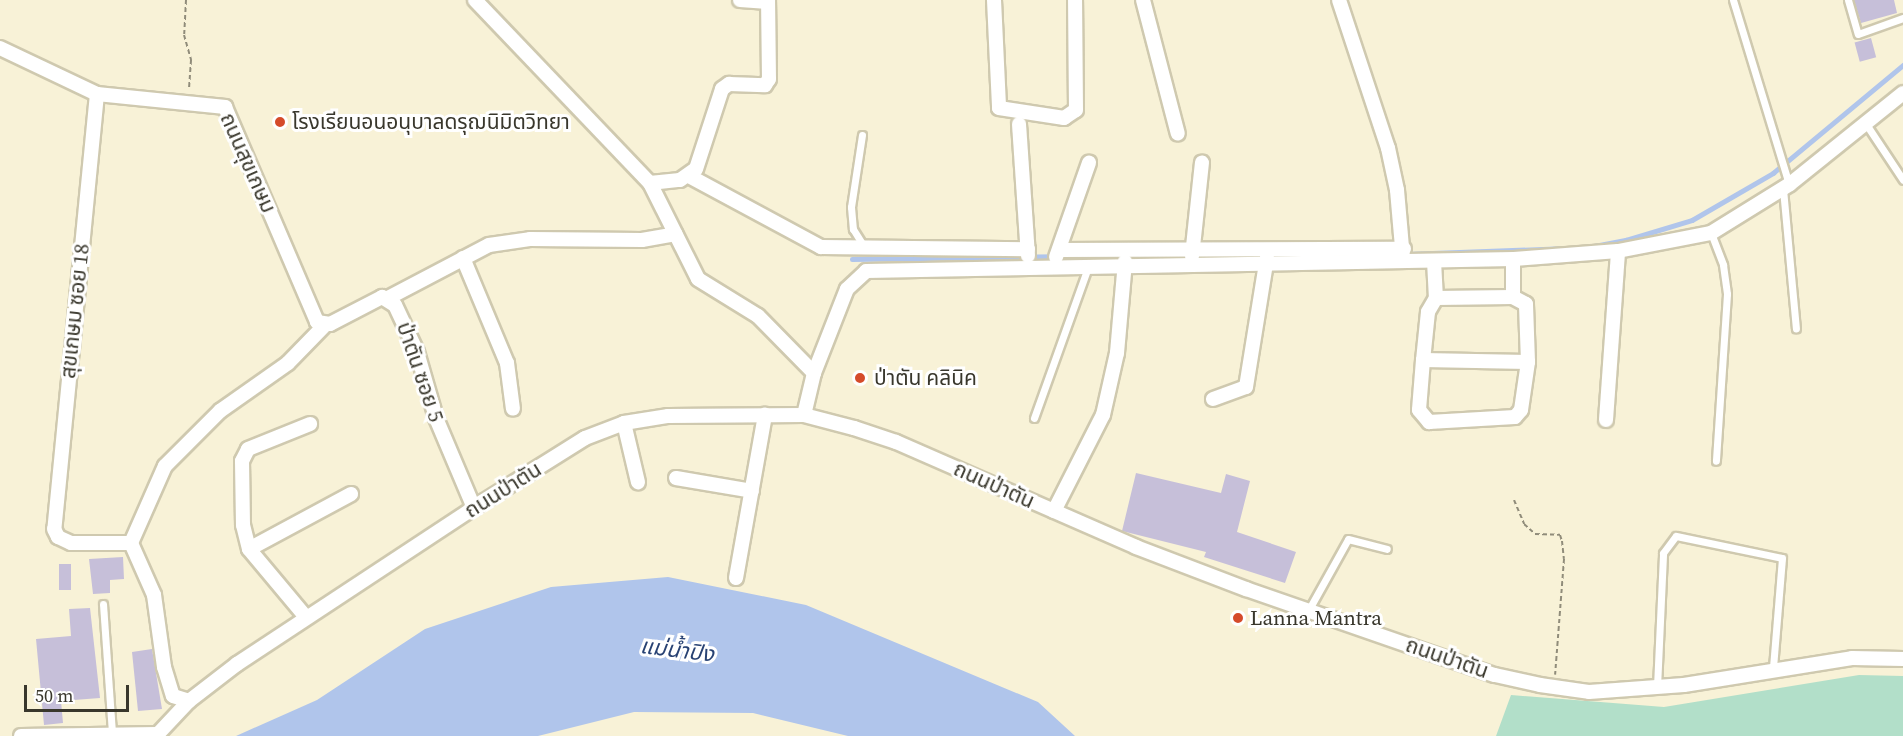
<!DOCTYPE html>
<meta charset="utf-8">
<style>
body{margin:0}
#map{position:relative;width:1903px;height:736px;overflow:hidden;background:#f8f2d7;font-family:"Source Serif 4","Noto Sans Thai",serif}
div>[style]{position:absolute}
.green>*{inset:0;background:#b2dfc9}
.water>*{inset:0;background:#b0c5eb}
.stream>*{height:4.5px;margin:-2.25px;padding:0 2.25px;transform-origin:2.25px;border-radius:2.25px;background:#b0c5eb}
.building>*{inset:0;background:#c6bfd9;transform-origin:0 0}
.path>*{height:2px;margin-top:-1px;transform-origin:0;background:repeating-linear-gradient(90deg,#908c7a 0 4.5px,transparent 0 7.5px)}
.roads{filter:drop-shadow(2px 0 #cfc9af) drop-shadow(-2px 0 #cfc9af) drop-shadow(0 2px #cfc9af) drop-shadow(0 -2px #cfc9af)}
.service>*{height:7px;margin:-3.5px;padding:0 3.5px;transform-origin:3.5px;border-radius:3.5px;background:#fff}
.minor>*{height:14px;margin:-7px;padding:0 7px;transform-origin:7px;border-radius:7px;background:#fff}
.dots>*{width:16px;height:16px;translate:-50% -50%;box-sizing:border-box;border:3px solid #fff;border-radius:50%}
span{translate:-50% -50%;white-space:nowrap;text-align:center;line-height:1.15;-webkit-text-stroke:6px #fff;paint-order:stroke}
.poi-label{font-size:21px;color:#39372c}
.left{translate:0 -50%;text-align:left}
.street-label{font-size:21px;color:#39372c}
.water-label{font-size:22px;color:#284273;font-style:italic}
.scale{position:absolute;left:24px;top:685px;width:105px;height:27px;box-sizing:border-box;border:3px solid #39372c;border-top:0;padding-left:8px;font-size:18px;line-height:21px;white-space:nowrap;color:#39372c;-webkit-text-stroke:4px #fff;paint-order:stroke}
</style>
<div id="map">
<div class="green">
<i style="clip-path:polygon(1859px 675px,1903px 676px,1903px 736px,1496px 736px,1511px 695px,1664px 707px)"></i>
</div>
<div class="water">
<i style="clip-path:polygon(668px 577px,806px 605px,1038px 702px,1075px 736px,848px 736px,753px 713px,634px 712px,538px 736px,236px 736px,317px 700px,425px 629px,551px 587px)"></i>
</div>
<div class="stream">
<i style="left:1589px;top:247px;width:38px;rotate:-11deg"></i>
<i style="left:1626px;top:240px;width:69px;rotate:-16.9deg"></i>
<i style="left:1692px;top:220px;width:94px;rotate:-30.1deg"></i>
<i style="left:1773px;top:173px;width:169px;rotate:-39.7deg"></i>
<i style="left:1406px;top:254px;width:162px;rotate:-2.1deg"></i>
<i style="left:852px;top:259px;width:204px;rotate:-0.8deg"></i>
</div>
<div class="building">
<i style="clip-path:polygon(1854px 0,1894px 0,1897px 13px,1861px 23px)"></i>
<i style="left:1871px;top:38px;width:20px;height:17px;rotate:75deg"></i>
<i style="clip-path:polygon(1136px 473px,1221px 493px,1226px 474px,1250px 481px,1237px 532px,1296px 552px,1285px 583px,1204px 557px,1206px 552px,1122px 531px)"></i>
<i style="clip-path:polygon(123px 557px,124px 579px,110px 580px,110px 593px,93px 594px,89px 559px)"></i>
<i style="left:59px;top:564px;width:12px;height:26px"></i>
<i style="clip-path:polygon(90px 608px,100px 698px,61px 701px,63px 723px,44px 725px,36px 639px,71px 636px,69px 609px)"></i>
<i style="clip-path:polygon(152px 649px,162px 709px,138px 711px,132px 652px)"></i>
</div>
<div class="path">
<i style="left:186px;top:0;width:35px;rotate:93deg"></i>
<i style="left:184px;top:35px;width:26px;rotate:74deg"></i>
<i style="left:191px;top:60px;width:29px;rotate:94deg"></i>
<i style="left:1514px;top:500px;width:26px;rotate:67deg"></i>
<i style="left:1524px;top:524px;width:15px;rotate:42deg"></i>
<i style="left:1535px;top:534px;width:25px;rotate:2deg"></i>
<i style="left:1560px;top:535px;width:6px;rotate:72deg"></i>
<i style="left:1562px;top:541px;width:18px;rotate:84deg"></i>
<i style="left:1564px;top:559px;width:116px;rotate:94.4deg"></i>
</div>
<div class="roads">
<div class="service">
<i style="left:1733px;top:0;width:192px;rotate:73.1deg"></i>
<i style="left:1848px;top:0;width:35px;rotate:74deg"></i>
<i style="left:1858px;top:34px;width:48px;rotate:-19.6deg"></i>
<i style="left:1866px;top:124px;width:67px;rotate:56.5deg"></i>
<i style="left:862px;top:135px;width:73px;rotate:98.7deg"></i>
<i style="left:851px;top:207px;width:22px;rotate:85deg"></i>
<i style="left:853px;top:229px;width:22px;rotate:58deg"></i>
<i style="left:1783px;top:189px;width:140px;rotate:84.7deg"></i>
<i style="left:1711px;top:233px;width:34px;rotate:69deg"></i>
<i style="left:1723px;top:265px;width:29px;rotate:82deg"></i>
<i style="left:1727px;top:294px;width:167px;rotate:93.8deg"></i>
<i style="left:1034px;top:418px;width:160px;rotate:-70.3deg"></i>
<i style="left:103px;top:604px;width:130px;rotate:86deg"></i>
<i style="left:1308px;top:611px;width:82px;rotate:-60.9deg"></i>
<i style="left:1348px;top:539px;width:40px;rotate:14.4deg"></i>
<i style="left:1657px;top:687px;width:134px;rotate:-87.4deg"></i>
<i style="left:1663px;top:553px;width:21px;rotate:-53deg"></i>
<i style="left:1676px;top:536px;width:108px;rotate:11.7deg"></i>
<i style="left:1782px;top:558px;width:110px;rotate:94.7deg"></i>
</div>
<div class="minor">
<i style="left:475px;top:0;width:253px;rotate:46.3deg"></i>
<i style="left:650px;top:183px;width:107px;rotate:63.4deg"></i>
<i style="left:698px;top:279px;width:70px;rotate:31.7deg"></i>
<i style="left:758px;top:316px;width:80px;rotate:45.5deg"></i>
<i style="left:814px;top:373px;width:43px;rotate:103.4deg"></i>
<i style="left:740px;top:0;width:28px;rotate:4deg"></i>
<i style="left:994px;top:0;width:108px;rotate:87.3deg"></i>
<i style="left:999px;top:108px;width:66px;rotate:8.7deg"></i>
<i style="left:1064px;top:118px;width:14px;rotate:-34deg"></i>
<i style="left:1076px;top:110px;width:110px;rotate:-90.5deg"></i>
<i style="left:1143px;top:0;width:138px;rotate:75.4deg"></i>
<i style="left:1339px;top:0;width:156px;rotate:71.7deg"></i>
<i style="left:1388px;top:148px;width:43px;rotate:77.9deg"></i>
<i style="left:1397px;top:190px;width:69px;rotate:85deg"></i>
<i style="left:0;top:48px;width:107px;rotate:25.4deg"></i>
<i style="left:97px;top:94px;width:129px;rotate:5.8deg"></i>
<i style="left:225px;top:107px;width:234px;rotate:66.8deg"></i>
<i style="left:317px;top:322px;width:13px;rotate:9deg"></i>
<i style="left:330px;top:324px;width:59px;rotate:-27.4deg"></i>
<i style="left:382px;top:297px;width:15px;rotate:32deg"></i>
<i style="left:395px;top:305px;width:52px;rotate:64.9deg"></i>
<i style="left:417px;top:352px;width:69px;rotate:73.9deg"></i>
<i style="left:436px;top:418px;width:98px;rotate:67.1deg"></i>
<i style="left:97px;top:94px;width:437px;rotate:95.6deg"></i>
<i style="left:54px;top:529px;width:9px;rotate:63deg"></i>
<i style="left:58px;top:537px;width:14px;rotate:25deg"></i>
<i style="left:71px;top:543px;width:60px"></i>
<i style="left:131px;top:543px;width:57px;rotate:66.1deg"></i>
<i style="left:154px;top:595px;width:73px;rotate:82.1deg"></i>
<i style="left:164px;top:667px;width:30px;rotate:73deg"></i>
<i style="left:173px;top:696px;width:17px;rotate:17deg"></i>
<i style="left:1019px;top:124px;width:132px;rotate:86.1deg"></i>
<i style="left:689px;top:176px;width:150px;rotate:28.3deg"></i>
<i style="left:821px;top:247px;width:207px;rotate:0.6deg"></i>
<i style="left:650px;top:183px;width:30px;rotate:-6deg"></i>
<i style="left:680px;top:180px;width:19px;rotate:-35deg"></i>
<i style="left:696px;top:169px;width:84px;rotate:-72deg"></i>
<i style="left:722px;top:89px;width:9px;rotate:-36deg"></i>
<i style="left:729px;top:84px;width:36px;rotate:2deg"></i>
<i style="left:765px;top:85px;width:7px;rotate:-56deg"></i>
<i style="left:769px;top:79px;width:79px;rotate:-90.7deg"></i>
<i style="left:1059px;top:250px;width:345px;rotate:-0.2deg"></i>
<i style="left:1192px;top:256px;width:94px;rotate:-83.9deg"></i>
<i style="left:1056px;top:257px;width:100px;rotate:-70.7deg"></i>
<i style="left:463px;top:258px;width:114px;rotate:67.3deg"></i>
<i style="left:507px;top:363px;width:46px;rotate:82.6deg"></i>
<i style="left:1434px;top:261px;width:37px;rotate:87deg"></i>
<i style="left:1436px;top:298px;width:16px;rotate:120deg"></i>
<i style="left:1428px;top:312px;width:48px;rotate:95.9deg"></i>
<i style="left:1423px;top:360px;width:105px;rotate:1.1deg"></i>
<i style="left:1528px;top:362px;width:58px;rotate:-92deg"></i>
<i style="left:1526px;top:304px;width:15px;rotate:-152deg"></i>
<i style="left:1513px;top:297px;width:32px;rotate:-90deg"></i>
<i style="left:388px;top:298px;width:114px;rotate:-27.7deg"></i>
<i style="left:489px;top:245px;width:41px;rotate:-8.3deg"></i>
<i style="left:530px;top:239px;width:112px;rotate:0.5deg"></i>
<i style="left:642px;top:240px;width:34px;rotate:-10deg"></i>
<i style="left:1436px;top:298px;width:77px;rotate:-0.7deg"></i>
<i style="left:1423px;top:360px;width:50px;rotate:94.6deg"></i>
<i style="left:1419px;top:410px;width:16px;rotate:50deg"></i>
<i style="left:1429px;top:422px;width:86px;rotate:-3.3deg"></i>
<i style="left:1515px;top:417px;width:9px;rotate:-49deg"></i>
<i style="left:1521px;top:410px;width:49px;rotate:-81.7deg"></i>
<i style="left:814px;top:373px;width:90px;rotate:-68.6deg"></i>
<i style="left:847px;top:289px;width:26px;rotate:-43deg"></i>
<i style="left:866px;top:271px;width:648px;rotate:-1.06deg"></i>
<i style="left:1514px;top:259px;width:104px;rotate:-4.4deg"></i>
<i style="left:1618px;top:251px;width:95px;rotate:-11deg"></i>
<i style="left:1711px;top:233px;width:93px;rotate:-31.8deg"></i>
<i style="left:1790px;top:184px;width:145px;rotate:-38.8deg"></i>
<i style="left:1213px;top:399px;width:35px;rotate:-20deg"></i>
<i style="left:1246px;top:387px;width:131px;rotate:-80.8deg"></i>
<i style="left:1606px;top:420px;width:169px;rotate:-85.9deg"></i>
<i style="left:624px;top:423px;width:61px;rotate:76.7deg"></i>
<i style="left:676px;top:478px;width:77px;rotate:9.7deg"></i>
<i style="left:1054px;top:511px;width:108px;rotate:-63deg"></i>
<i style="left:1103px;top:415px;width:64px;rotate:-77.3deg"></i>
<i style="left:1117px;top:353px;width:92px;rotate:-85deg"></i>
<i style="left:131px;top:543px;width:84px;rotate:-66.2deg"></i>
<i style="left:165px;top:466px;width:78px;rotate:-45deg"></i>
<i style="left:220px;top:411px;width:83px;rotate:-35.2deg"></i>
<i style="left:288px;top:363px;width:53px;rotate:-45.8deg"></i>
<i style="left:249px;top:549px;width:25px;rotate:-104deg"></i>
<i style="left:243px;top:525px;width:64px;rotate:-90.9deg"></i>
<i style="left:242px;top:461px;width:13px;rotate:-63deg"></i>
<i style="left:248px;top:449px;width:67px;rotate:-22deg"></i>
<i style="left:736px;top:578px;width:166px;rotate:-79.9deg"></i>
<i style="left:305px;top:616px;width:87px;rotate:-129.9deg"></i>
<i style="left:249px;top:549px;width:116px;rotate:-28.3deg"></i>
<i style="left:21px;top:736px;width:137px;rotate:-0.8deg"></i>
<i style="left:156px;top:736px;width:48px;rotate:-46.7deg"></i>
<i style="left:189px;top:701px;width:61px;rotate:-37.6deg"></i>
<i style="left:237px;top:664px;width:295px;rotate:-33.4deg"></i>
<i style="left:483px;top:502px;width:120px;rotate:-32.1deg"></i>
<i style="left:585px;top:438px;width:42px;rotate:-21deg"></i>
<i style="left:624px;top:423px;width:45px;rotate:-9deg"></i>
<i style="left:668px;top:416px;width:136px;rotate:-0.4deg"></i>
<i style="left:804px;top:415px;width:52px;rotate:14.6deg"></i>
<i style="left:854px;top:428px;width:44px;rotate:18.4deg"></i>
<i style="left:896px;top:442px;width:262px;rotate:23.6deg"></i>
<i style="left:1136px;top:547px;width:118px;rotate:20.9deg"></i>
<i style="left:1246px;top:589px;width:263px;rotate:19.1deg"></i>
<i style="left:1495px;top:675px;width:46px;rotate:12.5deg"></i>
<i style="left:1540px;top:685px;width:49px;rotate:8.1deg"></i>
<i style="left:1589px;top:692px;width:95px;rotate:-4.2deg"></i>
<i style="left:1684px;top:685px;width:170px;rotate:-9.1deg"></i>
<i style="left:1852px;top:658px;width:51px;rotate:1.1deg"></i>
</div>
</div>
<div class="dots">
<i style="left:280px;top:122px;background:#d54b2a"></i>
<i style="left:860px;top:378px;background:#d54b2a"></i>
<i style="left:1238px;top:618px;background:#d54b2a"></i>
</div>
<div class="poi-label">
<span class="left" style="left:292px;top:122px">โรงเรียนอนอนุบาลดรุฌนิมิตวิทยา</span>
<span class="left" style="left:874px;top:378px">ป่าตัน คลินิค</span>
<span class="left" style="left:1250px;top:618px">Lanna Mantra</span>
</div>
<div class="street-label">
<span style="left:248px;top:163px;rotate:66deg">ถนนสุขเกษม</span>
<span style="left:75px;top:311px;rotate:-84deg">สุขเกษม ซอย 18</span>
<span style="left:420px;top:372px;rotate:71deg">ป่าตัน ซอย 5</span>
<span style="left:994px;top:485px;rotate:24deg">ถนนป่าตัน</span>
<span style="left:503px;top:490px;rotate:-32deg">ถนนป่าตัน</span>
<span style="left:1447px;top:658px;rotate:19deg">ถนนป่าตัน</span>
</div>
<div class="water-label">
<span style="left:677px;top:650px;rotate:7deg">แม่น้ำปิง</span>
</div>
<div class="scale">50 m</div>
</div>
